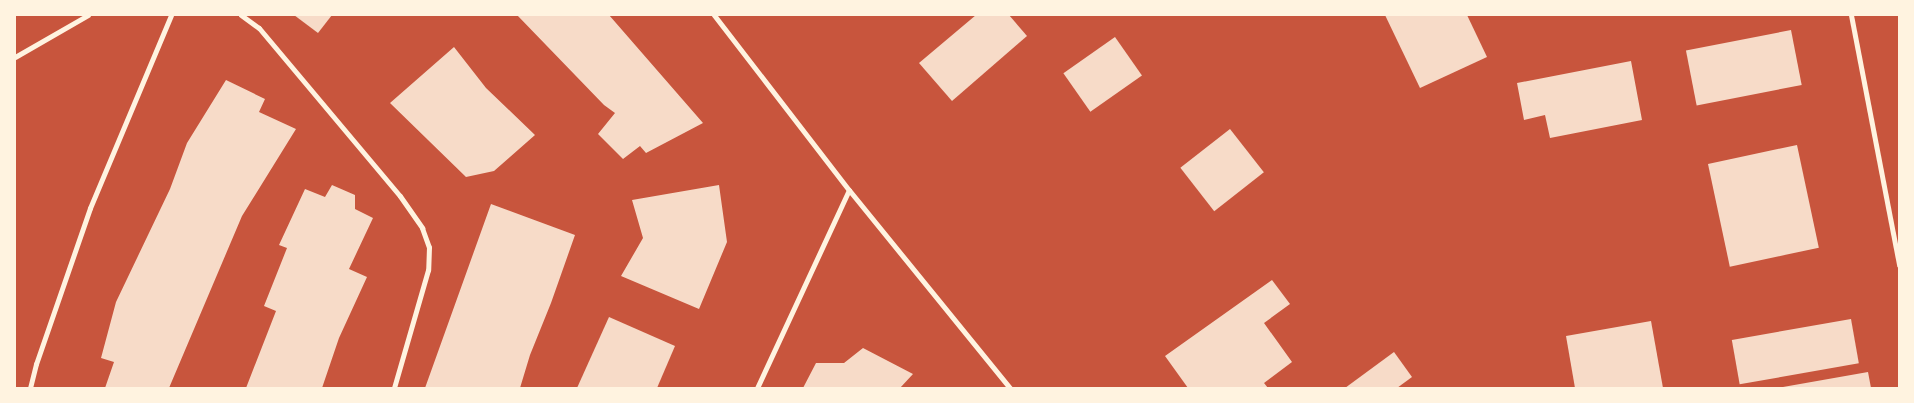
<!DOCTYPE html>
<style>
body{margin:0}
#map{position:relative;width:1914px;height:403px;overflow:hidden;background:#c8553d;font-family:"DM Sans",sans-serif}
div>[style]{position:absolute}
.building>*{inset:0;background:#f7dbc8;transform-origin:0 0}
.minor>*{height:5px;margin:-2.5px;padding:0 2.5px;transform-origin:2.5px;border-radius:2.5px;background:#fff3e0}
span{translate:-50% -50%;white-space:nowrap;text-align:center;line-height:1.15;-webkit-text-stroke:4px #fff3e0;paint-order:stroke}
.frame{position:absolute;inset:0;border:16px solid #fff3e0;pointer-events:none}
</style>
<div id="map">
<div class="building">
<i style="clip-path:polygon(294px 15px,332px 15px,318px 33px)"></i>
<i style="clip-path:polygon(517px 15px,609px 15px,703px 123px,646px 153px,640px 146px,623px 159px,598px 134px,615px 113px,604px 105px)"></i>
<i style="clip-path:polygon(976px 15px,1009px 15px,1027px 36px,952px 101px,919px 63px)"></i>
<i style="clip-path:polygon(1385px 15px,1467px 15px,1487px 57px,1420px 88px)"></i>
<i style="left:1791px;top:30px;width:56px;height:107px;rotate:79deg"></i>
<i style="left:1115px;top:37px;width:47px;height:63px;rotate:55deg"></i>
<i style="clip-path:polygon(454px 47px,486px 88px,535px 135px,494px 171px,466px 177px,390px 103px)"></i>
<i style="clip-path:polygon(1631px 61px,1642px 120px,1550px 138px,1545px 115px,1524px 120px,1517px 83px)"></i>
<i style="clip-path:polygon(226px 80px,265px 99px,259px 112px,296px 129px,242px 216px,169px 388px,105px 388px,114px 362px,101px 358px,116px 302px,170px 189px,187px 143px)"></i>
<i style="left:1230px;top:129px;width:55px;height:63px;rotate:52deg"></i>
<i style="left:1797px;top:145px;width:105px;height:91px;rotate:78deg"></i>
<i style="clip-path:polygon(332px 185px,355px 195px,355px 209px,373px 218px,349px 269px,367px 277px,339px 338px,322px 388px,246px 388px,276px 311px,264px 306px,287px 248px,279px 245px,305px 189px,325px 197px)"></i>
<i style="clip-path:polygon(719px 185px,727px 242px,699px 309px,621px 276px,643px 238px,632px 200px)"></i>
<i style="clip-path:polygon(491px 204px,575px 235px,551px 303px,530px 355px,520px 388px,425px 388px)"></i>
<i style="clip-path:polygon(1272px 280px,1290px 304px,1264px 323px,1292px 362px,1264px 383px,1268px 388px,1188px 388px,1165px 356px)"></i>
<i style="clip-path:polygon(609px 317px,675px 346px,657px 388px,577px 388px)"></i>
<i style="left:1851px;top:319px;width:45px;height:121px;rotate:80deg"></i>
<i style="clip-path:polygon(1651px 321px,1663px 388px,1575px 388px,1566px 336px)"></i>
<i style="clip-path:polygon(863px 348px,913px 374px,900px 388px,803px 388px,816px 363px,844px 363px)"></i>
<i style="clip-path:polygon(1394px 352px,1412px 377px,1397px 388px,1345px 388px)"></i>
<i style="clip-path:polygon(1868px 372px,1871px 388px,1783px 388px,1783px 387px)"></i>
</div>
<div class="minor">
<i style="left:241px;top:15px;width:22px;rotate:36deg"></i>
<i style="left:259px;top:28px;width:219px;rotate:50deg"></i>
<i style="left:400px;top:196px;width:39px;rotate:55deg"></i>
<i style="left:422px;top:228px;width:20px;rotate:70deg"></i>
<i style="left:429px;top:247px;width:23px;rotate:92deg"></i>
<i style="left:428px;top:270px;width:123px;rotate:106.1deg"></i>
<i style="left:714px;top:15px;width:221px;rotate:52.4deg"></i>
<i style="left:849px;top:190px;width:255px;rotate:50.9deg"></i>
<i style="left:1851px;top:15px;width:255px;rotate:79.1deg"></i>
<i style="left:15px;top:57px;width:84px;rotate:-29.9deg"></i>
<i style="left:30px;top:388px;width:25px;rotate:-76deg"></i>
<i style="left:36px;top:364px;width:165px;rotate:-70.9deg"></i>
<i style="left:90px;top:208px;width:209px;rotate:-67.2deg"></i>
<i style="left:757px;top:388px;width:218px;rotate:-65.1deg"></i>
</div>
<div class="frame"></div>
</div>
